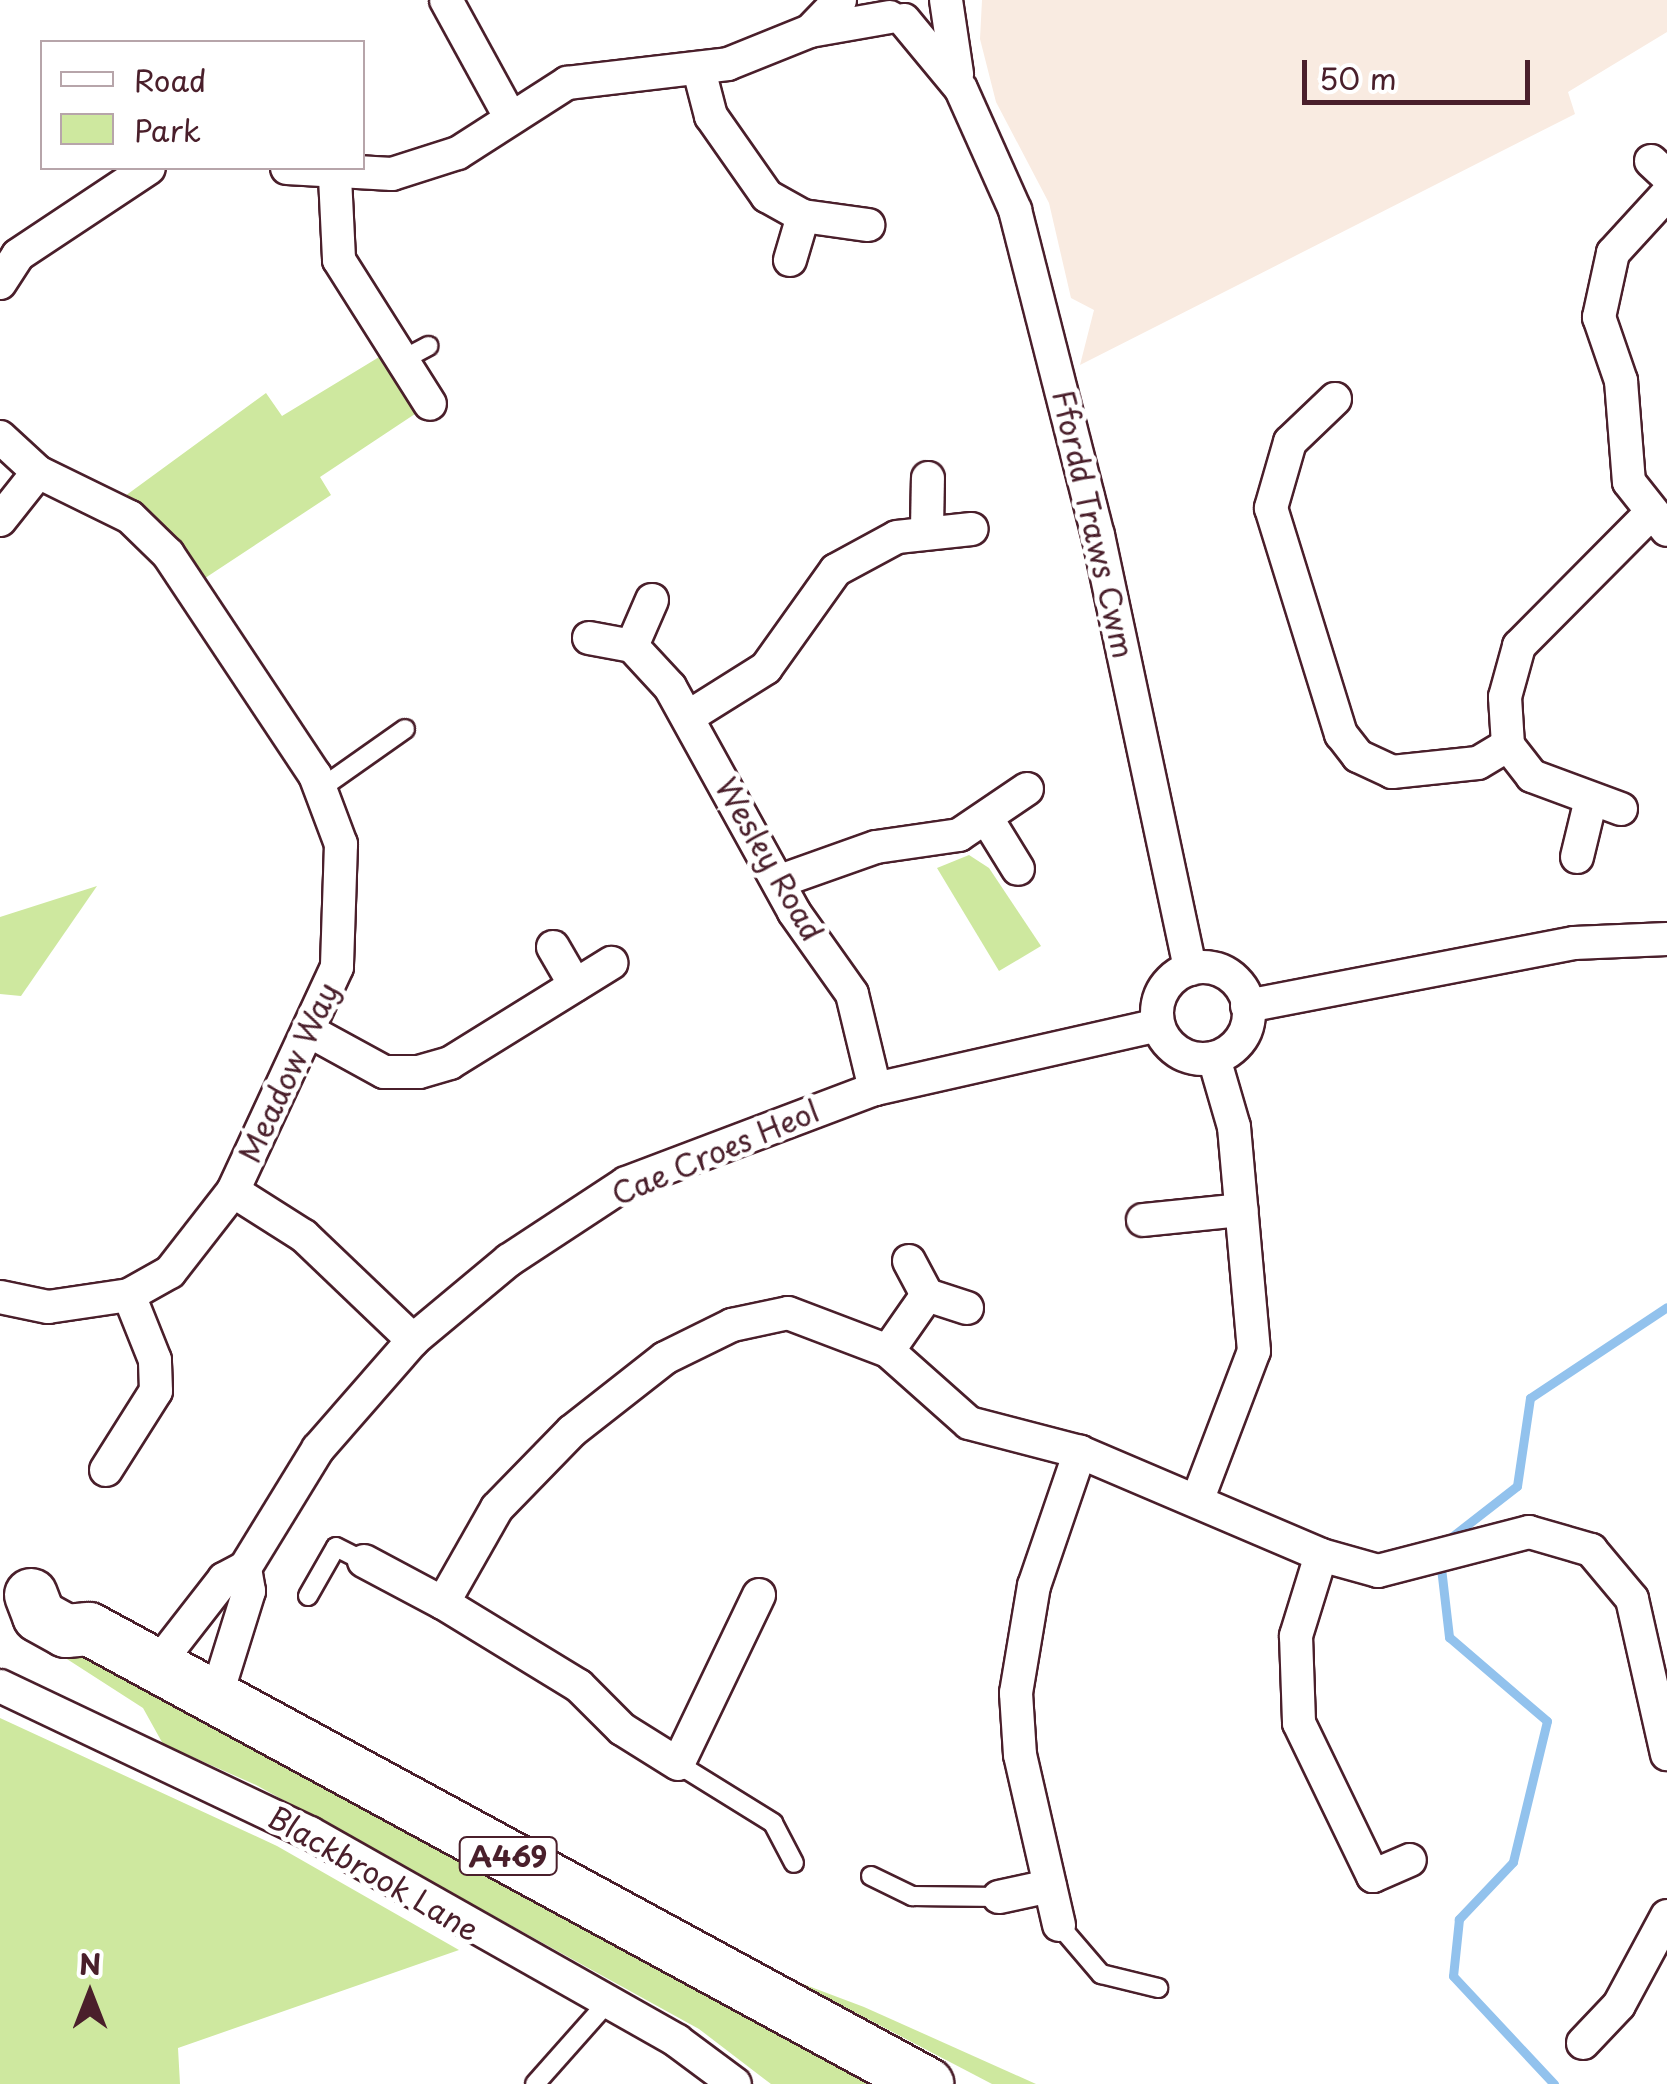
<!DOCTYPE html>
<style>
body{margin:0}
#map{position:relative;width:1667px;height:2084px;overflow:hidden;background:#fff;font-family:"Playpen Sans",sans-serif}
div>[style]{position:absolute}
.built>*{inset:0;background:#f9ebe1}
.green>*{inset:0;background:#cee89f}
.stream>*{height:9px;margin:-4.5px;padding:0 4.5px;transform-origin:4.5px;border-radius:4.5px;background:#92c2ed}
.roads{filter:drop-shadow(2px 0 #4a1f2b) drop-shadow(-2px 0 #4a1f2b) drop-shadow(0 2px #4a1f2b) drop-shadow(0 -2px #4a1f2b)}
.service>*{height:18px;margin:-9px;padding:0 9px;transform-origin:9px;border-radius:9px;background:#fff}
.minor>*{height:32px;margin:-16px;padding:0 16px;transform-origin:16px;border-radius:16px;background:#fff}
.minor>.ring{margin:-16px;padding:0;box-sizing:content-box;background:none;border:32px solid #fff;border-radius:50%}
.primary>*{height:52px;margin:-26px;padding:0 26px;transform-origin:26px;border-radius:26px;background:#fff}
span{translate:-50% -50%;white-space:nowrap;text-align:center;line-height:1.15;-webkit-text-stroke:10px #fff;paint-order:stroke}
.shield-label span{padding:2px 8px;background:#fff;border:2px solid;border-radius:8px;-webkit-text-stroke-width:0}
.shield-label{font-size:28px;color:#4a1f2b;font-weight:700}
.street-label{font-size:30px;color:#4a1f2b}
.legend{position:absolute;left:40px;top:40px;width:325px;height:130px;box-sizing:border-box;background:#fff;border:2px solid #b7a5aa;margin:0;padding:12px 18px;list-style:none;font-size:30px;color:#4a1f2b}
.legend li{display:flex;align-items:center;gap:20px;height:50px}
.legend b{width:50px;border:2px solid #b7a5aa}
.north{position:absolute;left:40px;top:1944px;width:100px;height:100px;-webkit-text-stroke:8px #fff;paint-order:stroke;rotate:0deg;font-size:28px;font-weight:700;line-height:40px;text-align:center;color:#4a1f2b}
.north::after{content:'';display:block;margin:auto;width:35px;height:45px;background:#4a1f2b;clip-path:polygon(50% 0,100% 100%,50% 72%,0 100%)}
.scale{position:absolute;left:1302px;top:60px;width:228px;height:45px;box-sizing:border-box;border:5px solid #4a1f2b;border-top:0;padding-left:12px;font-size:30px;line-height:35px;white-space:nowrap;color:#4a1f2b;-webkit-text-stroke:8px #fff;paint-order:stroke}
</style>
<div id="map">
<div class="built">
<i style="clip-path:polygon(982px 0,1667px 0,1667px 32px,1568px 92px,1575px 114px,1080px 365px,1094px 310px,1071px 298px,1049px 203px,996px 102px,980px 39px)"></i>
</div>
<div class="green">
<i style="clip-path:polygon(394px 348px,430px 404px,320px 477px,331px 495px,190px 588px,110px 507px,266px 393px,282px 416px)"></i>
<i style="clip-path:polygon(969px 855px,989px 868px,1041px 946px,999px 971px,937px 868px)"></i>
<i style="clip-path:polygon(97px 886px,21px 996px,0 994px,0 917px)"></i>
<i style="clip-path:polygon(53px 1635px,875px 2084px,771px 2084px,699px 2029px,256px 1785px,163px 1744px,143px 1708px,56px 1652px)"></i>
<i style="clip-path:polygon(0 1718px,277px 1846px,459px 1950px,178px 2048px,180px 2084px,0 2084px)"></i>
<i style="clip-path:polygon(795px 1981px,864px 2007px,1036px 2084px,992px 2084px)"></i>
</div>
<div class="stream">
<i style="left:1445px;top:1542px;width:91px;rotate:-37.9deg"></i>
<i style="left:1517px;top:1486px;width:89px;rotate:-81.6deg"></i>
<i style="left:1530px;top:1398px;width:164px;rotate:-33.6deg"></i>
<i style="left:1440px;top:1559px;width:79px;rotate:83.4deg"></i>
<i style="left:1449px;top:1637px;width:129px;rotate:40.6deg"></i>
<i style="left:1547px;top:1721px;width:145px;rotate:103.6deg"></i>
<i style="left:1513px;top:1862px;width:79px;rotate:133.5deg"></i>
<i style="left:1459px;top:1919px;width:57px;rotate:96deg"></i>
<i style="left:1453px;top:1976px;width:148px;rotate:46.9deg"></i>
</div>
<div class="roads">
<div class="service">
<i style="left:402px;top:360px;width:30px;rotate:-28deg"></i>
<i style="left:320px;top:789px;width:104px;rotate:-35.2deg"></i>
<i style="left:308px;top:1596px;width:56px;rotate:-60.3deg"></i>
<i style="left:336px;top:1547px;width:31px;rotate:27deg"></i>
<i style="left:678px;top:1764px;width:112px;rotate:31.8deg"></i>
<i style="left:773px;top:1823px;width:45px;rotate:62.3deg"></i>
<i style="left:871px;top:1876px;width:46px;rotate:26deg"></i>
<i style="left:912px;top:1896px;width:87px;rotate:0.7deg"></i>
<i style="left:1059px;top:1925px;width:65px;rotate:49.4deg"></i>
<i style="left:1101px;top:1974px;width:59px;rotate:13.8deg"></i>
<i style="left:535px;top:2084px;width:108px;rotate:-48.4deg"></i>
</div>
<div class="minor">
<i style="left:446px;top:0;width:131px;rotate:61.3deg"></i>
<i style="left:840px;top:0;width:43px;rotate:134.1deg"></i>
<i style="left:810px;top:31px;width:81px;rotate:-9.9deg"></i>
<i style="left:946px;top:0;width:75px;rotate:81.5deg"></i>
<i style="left:904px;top:20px;width:89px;rotate:50.4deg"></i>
<i style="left:961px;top:89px;width:133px;rotate:65.9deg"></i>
<i style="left:1015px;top:210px;width:335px;rotate:75.7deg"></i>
<i style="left:1098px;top:535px;width:444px;rotate:78deg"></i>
<i style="left:699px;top:70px;width:48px;rotate:75.4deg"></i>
<i style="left:711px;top:116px;width:98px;rotate:55deg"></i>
<i style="left:767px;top:196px;width:41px;rotate:29.1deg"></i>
<i style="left:803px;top:216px;width:66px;rotate:7.9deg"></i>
<i style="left:1651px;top:161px;width:22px;rotate:43deg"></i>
<i style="left:287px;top:168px;width:105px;rotate:3.3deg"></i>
<i style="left:392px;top:174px;width:69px;rotate:-17.7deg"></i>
<i style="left:458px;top:153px;width:130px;rotate:-32.7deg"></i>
<i style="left:567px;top:83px;width:162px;rotate:-6.7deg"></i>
<i style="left:728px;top:64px;width:88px;rotate:-21.9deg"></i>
<i style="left:335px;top:177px;width:83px;rotate:87.2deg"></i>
<i style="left:339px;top:260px;width:170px;rotate:57.7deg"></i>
<i style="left:1667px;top:194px;width:80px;rotate:132.5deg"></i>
<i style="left:1613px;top:253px;width:66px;rotate:102.3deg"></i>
<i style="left:1599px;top:317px;width:68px;rotate:71deg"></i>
<i style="left:1621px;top:381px;width:101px;rotate:85.5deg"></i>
<i style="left:1629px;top:482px;width:61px;rotate:51.6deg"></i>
<i style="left:790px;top:260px;width:46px;rotate:-73.5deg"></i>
<i style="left:0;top:283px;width:33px;rotate:-57deg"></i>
<i style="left:18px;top:255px;width:157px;rotate:-33.6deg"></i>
<i style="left:1335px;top:399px;width:62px;rotate:136.3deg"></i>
<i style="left:1290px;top:442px;width:69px;rotate:106.1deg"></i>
<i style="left:1271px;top:508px;width:237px;rotate:72.8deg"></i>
<i style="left:1341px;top:734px;width:28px;rotate:52deg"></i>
<i style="left:1358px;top:756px;width:38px;rotate:25deg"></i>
<i style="left:1392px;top:772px;width:86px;rotate:-6deg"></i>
<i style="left:1478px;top:763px;width:35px;rotate:-31deg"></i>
<i style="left:0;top:437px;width:52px;rotate:42.6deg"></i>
<i style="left:38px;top:472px;width:102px;rotate:26.1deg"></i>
<i style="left:130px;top:517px;width:53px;rotate:44.2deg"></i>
<i style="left:168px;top:554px;width:265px;rotate:56.4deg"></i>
<i style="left:315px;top:775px;width:74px;rotate:69.4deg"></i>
<i style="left:341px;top:844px;width:123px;rotate:91.9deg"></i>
<i style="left:337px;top:967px;width:247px;rotate:114.9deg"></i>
<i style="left:233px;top:1191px;width:84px;rotate:32.4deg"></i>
<i style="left:304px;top:1236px;width:151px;rotate:43.7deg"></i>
<i style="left:0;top:520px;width:61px;rotate:-51.6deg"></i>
<i style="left:927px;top:528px;width:50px;rotate:-88.9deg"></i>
<i style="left:652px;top:600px;width:50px;rotate:113.5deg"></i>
<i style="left:632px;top:646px;width:56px;rotate:47.2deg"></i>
<i style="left:670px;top:687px;width:257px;rotate:61.1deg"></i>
<i style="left:794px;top:912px;width:100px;rotate:54.7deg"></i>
<i style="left:852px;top:994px;width:98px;rotate:76.4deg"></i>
<i style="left:589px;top:638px;width:44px;rotate:10.5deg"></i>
<i style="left:688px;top:717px;width:92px;rotate:-32.1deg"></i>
<i style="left:766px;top:668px;width:120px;rotate:-54.5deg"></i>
<i style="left:836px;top:570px;width:69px;rotate:-28.4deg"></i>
<i style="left:897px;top:537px;width:75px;rotate:-6.1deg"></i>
<i style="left:1621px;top:809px;width:95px;rotate:-159.7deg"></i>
<i style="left:1532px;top:776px;width:39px;rotate:-128deg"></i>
<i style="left:1508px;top:745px;width:48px;rotate:-93.6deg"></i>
<i style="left:1505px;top:697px;width:53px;rotate:-74.6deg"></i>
<i style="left:1519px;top:646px;width:183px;rotate:-45.2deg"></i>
<i style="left:989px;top:822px;width:55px;rotate:58.3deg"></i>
<i style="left:1577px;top:857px;width:60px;rotate:-76.4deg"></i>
<i style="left:780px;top:881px;width:102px;rotate:-19.5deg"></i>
<i style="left:876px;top:847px;width:84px;rotate:-8.2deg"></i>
<i style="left:959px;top:835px;width:82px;rotate:-34.1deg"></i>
<i style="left:553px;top:947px;width:44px;rotate:59.9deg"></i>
<i class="ring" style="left:1157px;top:967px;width:60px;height:60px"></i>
<i style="left:1247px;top:1006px;width:333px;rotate:-10.9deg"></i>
<i style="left:1574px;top:943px;width:93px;rotate:-2.5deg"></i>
<i style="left:311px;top:1032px;width:83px;rotate:28.7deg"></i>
<i style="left:384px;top:1072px;width:35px"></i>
<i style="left:419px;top:1072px;width:32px;rotate:-16deg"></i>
<i style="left:450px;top:1063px;width:190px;rotate:-31.8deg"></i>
<i style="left:1143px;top:1220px;width:99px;rotate:-5.8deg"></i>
<i style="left:909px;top:1261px;width:38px;rotate:62deg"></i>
<i style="left:927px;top:1295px;width:42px;rotate:18deg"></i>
<i style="left:0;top:1297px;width:49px;rotate:11.8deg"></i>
<i style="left:48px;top:1307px;width:82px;rotate:-8.4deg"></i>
<i style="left:129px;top:1295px;width:47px;rotate:-29.3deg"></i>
<i style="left:170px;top:1272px;width:103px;rotate:-52.1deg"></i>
<i style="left:888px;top:1351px;width:68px;rotate:-55.1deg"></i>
<i style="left:106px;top:1470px;width:93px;rotate:-57.7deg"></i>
<i style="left:156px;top:1391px;width:31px;rotate:-92deg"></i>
<i style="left:155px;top:1360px;width:70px;rotate:-111.8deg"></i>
<i style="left:1197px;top:1501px;width:160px;rotate:-69.2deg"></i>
<i style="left:1254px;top:1351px;width:225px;rotate:-95.1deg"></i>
<i style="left:1234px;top:1127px;width:72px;rotate:-106.2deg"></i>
<i style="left:1321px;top:1555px;width:85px;rotate:107.2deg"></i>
<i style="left:1296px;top:1636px;width:87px;rotate:88deg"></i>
<i style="left:1299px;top:1723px;width:170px;rotate:64.2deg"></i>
<i style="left:1373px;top:1876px;width:40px;rotate:-23.4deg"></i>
<i style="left:364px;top:1561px;width:89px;rotate:28deg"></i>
<i style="left:759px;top:1595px;width:187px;rotate:115.6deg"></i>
<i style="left:678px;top:1764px;width:66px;rotate:-148deg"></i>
<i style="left:622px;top:1729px;width:61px;rotate:-135deg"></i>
<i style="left:579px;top:1686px;width:159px;rotate:-148.6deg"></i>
<i style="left:443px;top:1603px;width:109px;rotate:-60.4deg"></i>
<i style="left:497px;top:1508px;width:107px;rotate:-45.8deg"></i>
<i style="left:572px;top:1431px;width:118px;rotate:-38.1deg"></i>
<i style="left:665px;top:1358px;width:75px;rotate:-26.2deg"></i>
<i style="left:732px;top:1325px;width:57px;rotate:-12.1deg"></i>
<i style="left:788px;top:1313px;width:107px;rotate:20.8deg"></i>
<i style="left:888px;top:1351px;width:108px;rotate:41.6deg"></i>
<i style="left:969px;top:1423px;width:115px;rotate:14.6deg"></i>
<i style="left:1080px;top:1452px;width:262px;rotate:23.1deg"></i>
<i style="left:1321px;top:1555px;width:59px;rotate:15.7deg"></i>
<i style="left:1378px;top:1571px;width:156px;rotate:-14.5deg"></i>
<i style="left:1529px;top:1532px;width:65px;rotate:16.2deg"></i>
<i style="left:1591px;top:1550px;width:64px;rotate:50.1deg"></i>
<i style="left:1632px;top:1599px;width:159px;rotate:77.3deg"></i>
<i style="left:157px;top:1665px;width:109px;rotate:-52.1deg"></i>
<i style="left:224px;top:1579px;width:24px;rotate:-28deg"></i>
<i style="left:245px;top:1568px;width:140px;rotate:-58.5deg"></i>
<i style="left:318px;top:1449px;width:145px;rotate:-48.9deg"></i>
<i style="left:413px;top:1340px;width:125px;rotate:-39.8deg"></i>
<i style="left:509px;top:1260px;width:140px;rotate:-33.3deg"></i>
<i style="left:626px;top:1183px;width:266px;rotate:-20.7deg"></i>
<i style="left:875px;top:1089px;width:290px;rotate:-12.7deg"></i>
<i style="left:0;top:1686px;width:343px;rotate:25.4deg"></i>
<i style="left:310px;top:1833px;width:422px;rotate:29.5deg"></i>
<i style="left:677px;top:2041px;width:72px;rotate:36.6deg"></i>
<i style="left:216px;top:1697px;width:111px;rotate:-72.7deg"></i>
<i style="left:249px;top:1591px;width:23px;rotate:-100deg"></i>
<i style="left:999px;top:1897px;width:52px;rotate:-12.2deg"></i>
<i style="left:1059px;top:1925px;width:174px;rotate:-102.9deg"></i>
<i style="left:1020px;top:1755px;width:62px;rotate:-93.7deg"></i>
<i style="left:1016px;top:1693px;width:109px;rotate:-80.5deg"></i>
<i style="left:1034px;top:1586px;width:142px;rotate:-71.1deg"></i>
<i style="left:1583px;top:2043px;width:52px;rotate:-46.5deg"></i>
<i style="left:1619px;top:2005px;width:101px;rotate:-61.7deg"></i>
</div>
<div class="primary">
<i style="left:31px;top:1595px;width:22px;rotate:69deg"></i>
<i style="left:39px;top:1616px;width:31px;rotate:29deg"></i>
<i style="left:66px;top:1631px;width:23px;rotate:-5deg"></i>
<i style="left:89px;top:1629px;width:954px;rotate:28.5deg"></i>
</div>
</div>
<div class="shield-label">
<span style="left:508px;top:1856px">A469</span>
</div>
<div class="street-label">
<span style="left:1094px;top:524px;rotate:77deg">Ffordd Traws Cwm</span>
<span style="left:770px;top:859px;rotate:60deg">Wesley Road</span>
<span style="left:288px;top:1072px;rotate:-65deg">Meadow Way</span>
<span style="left:715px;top:1152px;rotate:-23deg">Cae Croes Heol</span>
<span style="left:374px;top:1873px;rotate:30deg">Blackbrook Lane</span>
</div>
<ul class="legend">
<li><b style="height:12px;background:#fff"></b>Road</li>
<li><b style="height:28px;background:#cee89f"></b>Park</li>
</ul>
<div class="north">N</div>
<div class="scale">50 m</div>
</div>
